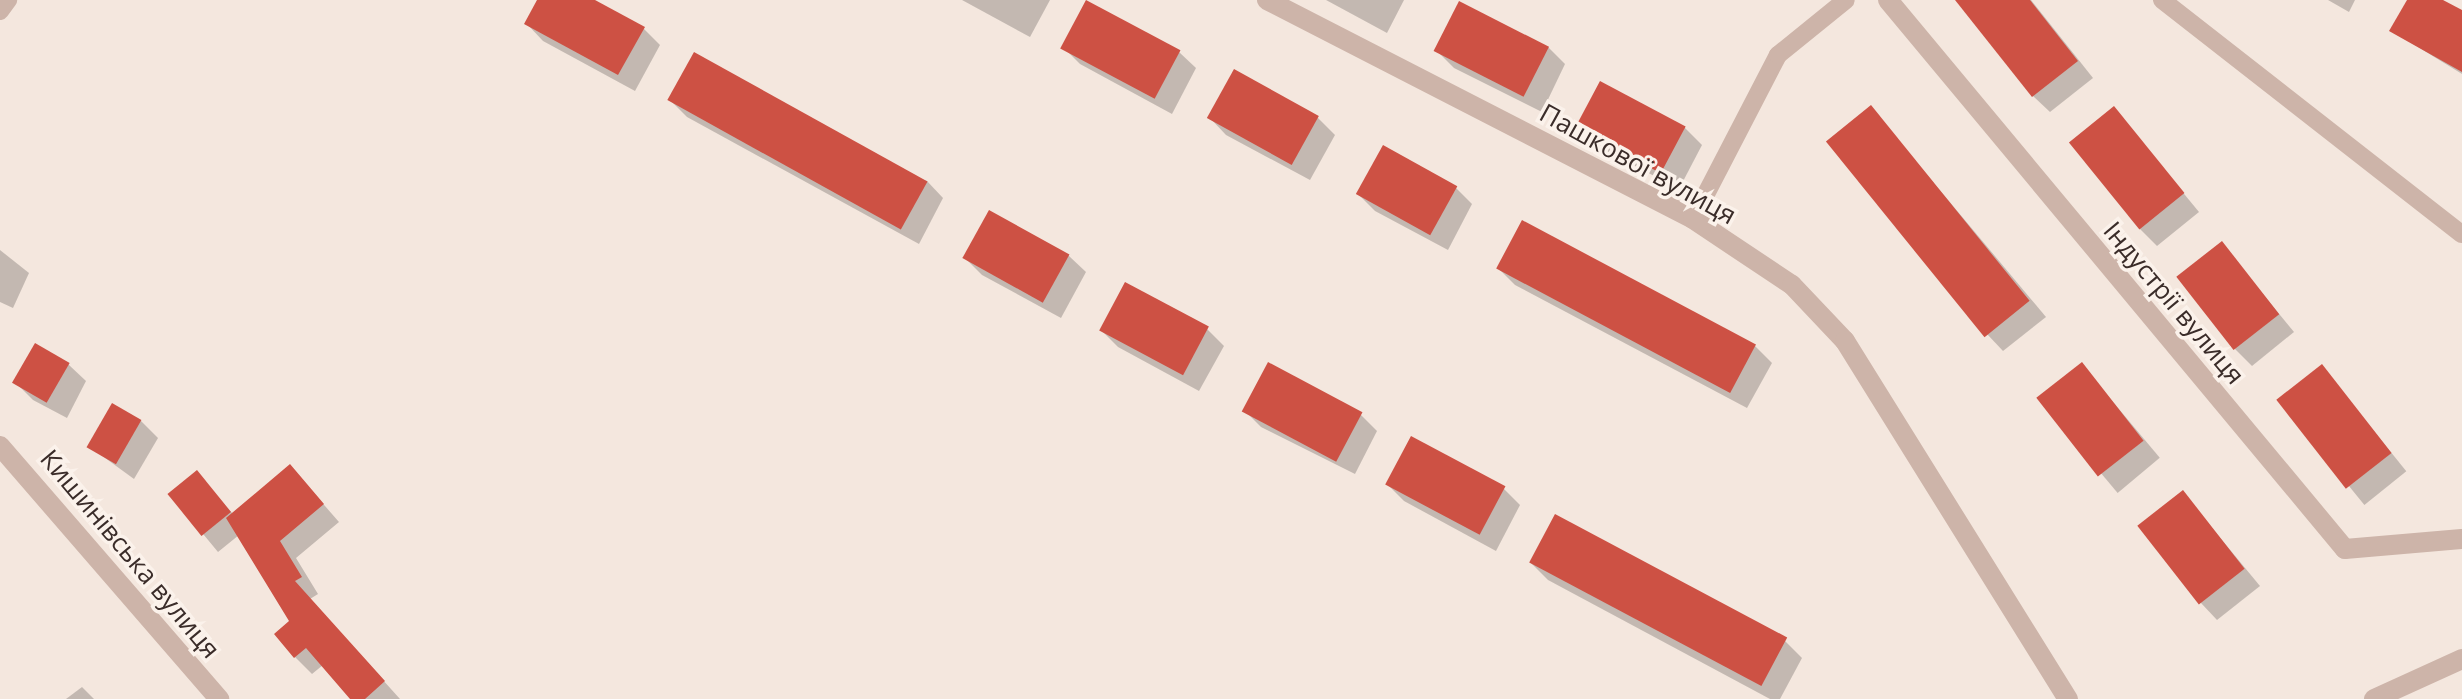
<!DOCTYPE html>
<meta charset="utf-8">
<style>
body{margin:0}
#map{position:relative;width:2462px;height:699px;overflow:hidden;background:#f4e7de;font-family:"Open Sans",sans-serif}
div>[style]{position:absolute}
.shadow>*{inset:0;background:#0003;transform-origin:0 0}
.building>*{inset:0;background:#cd5144;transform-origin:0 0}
.service>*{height:18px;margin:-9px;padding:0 9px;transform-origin:9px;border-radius:9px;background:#cdb4a9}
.minor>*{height:20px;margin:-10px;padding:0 10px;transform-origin:10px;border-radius:10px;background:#cdb4a9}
span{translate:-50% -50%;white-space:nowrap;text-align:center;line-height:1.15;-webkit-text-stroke:7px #fbf2eb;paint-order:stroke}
.street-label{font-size:26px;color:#3a2c29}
</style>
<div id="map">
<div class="shadow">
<i style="clip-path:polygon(539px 0,591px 0,643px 28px,660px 45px,635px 91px,543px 41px,527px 24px)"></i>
<i style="clip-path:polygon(962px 0,1050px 0,1030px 37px)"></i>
<i style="clip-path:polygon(1326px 0,1404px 0,1387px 33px)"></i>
<i style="clip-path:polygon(1977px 0,2031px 0,2093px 78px,2050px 112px,2033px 96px)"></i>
<i style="clip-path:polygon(2328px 0,2355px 0,2349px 12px)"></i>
<i style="clip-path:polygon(2409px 0,2439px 0,2462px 13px,2462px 74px,2392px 31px)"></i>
<i style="clip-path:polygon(1063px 47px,1179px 52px,1196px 68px,1172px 114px,1080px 64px)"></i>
<i style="clip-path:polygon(1548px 47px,1565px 64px,1542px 112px,1454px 68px,1437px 51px)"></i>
<i style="clip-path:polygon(1601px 84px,1685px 128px,1702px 145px,1679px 189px,1595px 145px,1578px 128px)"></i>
<i style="clip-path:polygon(670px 100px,927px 181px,943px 198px,919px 244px,687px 117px)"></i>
<i style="clip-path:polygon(1871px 108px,2046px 317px,2003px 351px,1987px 334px)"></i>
<i style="clip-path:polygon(2114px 109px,2199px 212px,2157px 246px,2140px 229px)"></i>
<i style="clip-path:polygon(1210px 118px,1318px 118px,1335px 135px,1310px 180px,1226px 135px)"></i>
<i style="clip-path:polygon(1455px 187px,1472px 204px,1448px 250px,1375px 211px,1358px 194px)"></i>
<i style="clip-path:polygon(990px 213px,1069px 256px,1086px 272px,1061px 318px,982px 275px,965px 258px)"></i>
<i style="clip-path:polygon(2222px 244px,2294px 332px,2252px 366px,2235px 349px)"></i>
<i style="clip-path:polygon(0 250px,29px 273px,13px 308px,0 302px)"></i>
<i style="clip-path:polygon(1498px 268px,1755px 346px,1772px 363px,1747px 408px,1515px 285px)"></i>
<i style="clip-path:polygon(1207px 329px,1224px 346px,1199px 391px,1118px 347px,1101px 330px)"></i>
<i style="clip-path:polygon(36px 346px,69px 365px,86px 381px,67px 418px,33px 400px,16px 383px)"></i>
<i style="left:2082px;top:365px;width:121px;height:55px;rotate:50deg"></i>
<i style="left:2322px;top:367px;width:134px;height:54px;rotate:51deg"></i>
<i style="clip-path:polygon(1244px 410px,1360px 414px,1377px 431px,1355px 474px,1261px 427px)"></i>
<i style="clip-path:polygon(141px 421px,158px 438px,134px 479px,90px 447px)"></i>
<i style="clip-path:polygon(290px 466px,339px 522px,296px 558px,318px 594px,310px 599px,400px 699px,352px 699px,323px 665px,312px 674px,295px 657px,291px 622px,239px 535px,218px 552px,170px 494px,197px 473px,233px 514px)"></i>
<i style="clip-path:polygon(1387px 484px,1504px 489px,1520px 505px,1496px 551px,1404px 501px)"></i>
<i style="clip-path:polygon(2183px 493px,2260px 586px,2217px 620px,2201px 603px)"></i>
<i style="clip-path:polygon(1556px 517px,1785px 641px,1802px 658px,1780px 699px,1770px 699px,1548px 580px,1531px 563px)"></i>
<i style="clip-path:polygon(82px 687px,94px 699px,66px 699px)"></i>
</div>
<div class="building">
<i style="clip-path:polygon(537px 0,595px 0,645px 27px,618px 75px,524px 24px)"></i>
<i style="left:1086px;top:0;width:107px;height:55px;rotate:28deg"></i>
<i style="clip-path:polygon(1955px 0,2030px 0,2078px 61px,2032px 97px)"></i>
<i style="clip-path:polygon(2407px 0,2443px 0,2462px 10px,2462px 72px,2389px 31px)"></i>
<i style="left:1459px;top:1px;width:101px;height:56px;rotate:27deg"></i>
<i style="left:694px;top:52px;width:267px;height:55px;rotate:29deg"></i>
<i style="left:1234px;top:69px;width:97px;height:56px;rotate:29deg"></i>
<i style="left:1600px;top:81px;width:97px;height:53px;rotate:28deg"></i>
<i style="left:1871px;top:105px;width:252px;height:58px;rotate:51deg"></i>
<i style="left:2114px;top:106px;width:112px;height:58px;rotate:51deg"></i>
<i style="left:1383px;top:145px;width:85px;height:56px;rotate:29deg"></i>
<i style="left:989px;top:210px;width:92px;height:55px;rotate:29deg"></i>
<i style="left:1522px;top:220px;width:265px;height:55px;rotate:28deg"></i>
<i style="left:2222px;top:241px;width:93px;height:58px;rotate:52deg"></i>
<i style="left:1125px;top:282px;width:95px;height:55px;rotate:28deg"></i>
<i style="left:35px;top:343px;width:40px;height:46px;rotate:30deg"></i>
<i style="left:1268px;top:362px;width:107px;height:56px;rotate:28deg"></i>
<i style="left:2082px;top:362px;width:100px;height:58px;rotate:52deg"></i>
<i style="left:2322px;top:364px;width:113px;height:58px;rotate:52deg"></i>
<i style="left:112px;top:403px;width:34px;height:51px;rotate:30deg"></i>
<i style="left:1411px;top:436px;width:107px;height:55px;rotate:28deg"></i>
<i style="clip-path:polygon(290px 464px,324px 504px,280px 541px,302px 577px,295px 581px,385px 681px,365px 699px,350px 699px,306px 648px,294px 658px,274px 634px,289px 621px,226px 518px)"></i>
<i style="left:197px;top:470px;width:54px;height:38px;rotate:51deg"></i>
<i style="left:2183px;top:490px;width:100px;height:58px;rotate:52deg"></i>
<i style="left:1555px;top:514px;width:263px;height:55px;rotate:28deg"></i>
</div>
<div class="service">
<i style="left:2162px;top:0;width:380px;rotate:38deg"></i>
<i style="left:0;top:11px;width:14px;rotate:-54deg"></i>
<i style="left:1693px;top:219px;width:185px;rotate:-62.6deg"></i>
<i style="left:1778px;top:55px;width:87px;rotate:-39deg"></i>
</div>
<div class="minor">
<i style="left:1267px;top:0;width:479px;rotate:27.2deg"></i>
<i style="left:1693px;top:219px;width:119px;rotate:33.7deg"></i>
<i style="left:1792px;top:285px;width:77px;rotate:46.6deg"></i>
<i style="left:1845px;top:341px;width:422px;rotate:58.1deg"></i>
<i style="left:1888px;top:0;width:714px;rotate:50.23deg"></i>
<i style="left:2345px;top:549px;width:117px;rotate:-4.9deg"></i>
<i style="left:0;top:446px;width:335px;rotate:49.1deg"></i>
<i style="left:2374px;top:699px;width:97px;rotate:-24.4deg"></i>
</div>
<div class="street-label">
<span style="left:1638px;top:164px;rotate:29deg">Пашкової вулиця</span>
<span style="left:2174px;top:303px;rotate:50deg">Індустрії вулиця</span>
<span style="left:130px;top:554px;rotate:50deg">Кишинівська вулиця</span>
</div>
</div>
